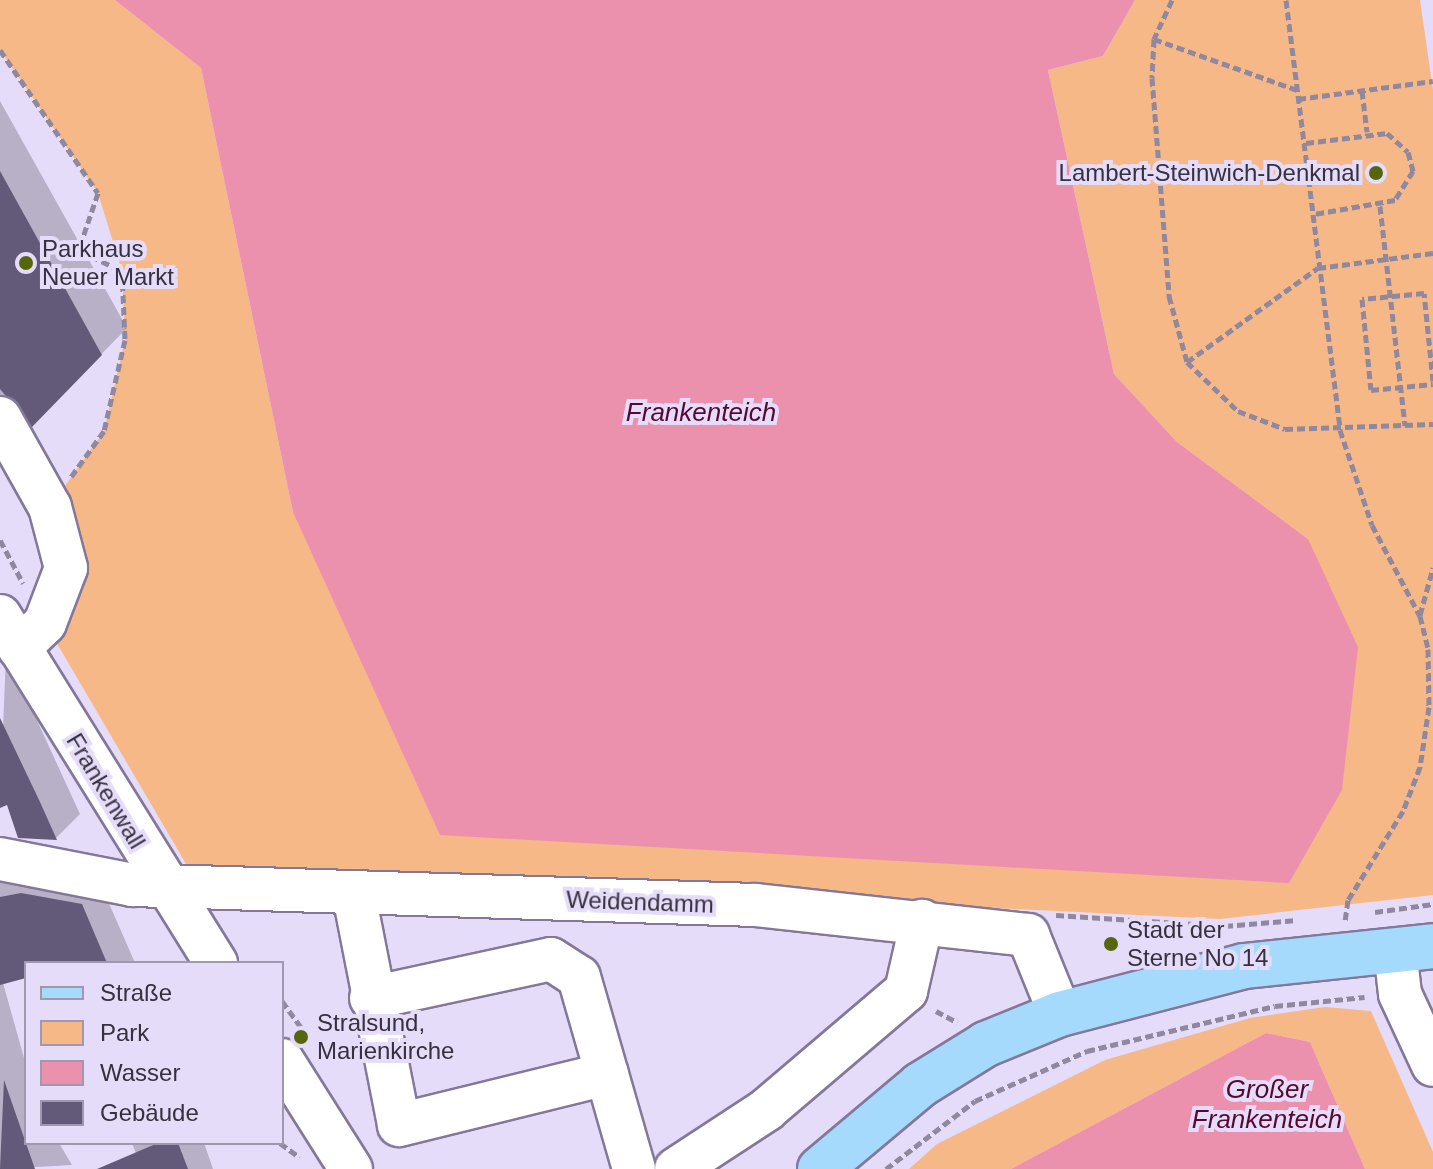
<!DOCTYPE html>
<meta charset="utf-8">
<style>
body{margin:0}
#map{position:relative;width:1433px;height:1169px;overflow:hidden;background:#e5dcf9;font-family:Helvetica,sans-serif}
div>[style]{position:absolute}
.green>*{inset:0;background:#f6b886}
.water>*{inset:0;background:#eb91ad}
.shadow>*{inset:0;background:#0003}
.building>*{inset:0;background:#635978}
.path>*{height:5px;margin-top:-2.5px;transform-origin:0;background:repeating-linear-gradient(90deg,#8f889e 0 8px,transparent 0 12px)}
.roads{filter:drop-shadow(2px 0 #837899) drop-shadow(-2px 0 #837899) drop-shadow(0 2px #837899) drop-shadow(0 -2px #837899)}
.minor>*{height:42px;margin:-21px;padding:0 21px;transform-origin:21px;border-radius:21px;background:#fff}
.major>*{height:44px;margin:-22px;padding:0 22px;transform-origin:22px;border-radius:22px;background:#a5dafd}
.dots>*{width:22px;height:22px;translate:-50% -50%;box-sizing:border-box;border:4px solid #e5dcf9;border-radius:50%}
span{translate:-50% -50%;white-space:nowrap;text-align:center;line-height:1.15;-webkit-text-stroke:8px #e5dcf9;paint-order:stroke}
.poi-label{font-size:24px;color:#36313f}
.right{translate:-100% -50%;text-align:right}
.left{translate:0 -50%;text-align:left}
.street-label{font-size:24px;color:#36313f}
.water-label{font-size:26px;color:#58072d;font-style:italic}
.legend{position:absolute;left:24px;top:961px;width:260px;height:184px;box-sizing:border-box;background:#e5dcf9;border:2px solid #9f98af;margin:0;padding:10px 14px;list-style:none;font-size:24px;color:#36313f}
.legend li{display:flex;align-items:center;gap:16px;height:40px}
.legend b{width:40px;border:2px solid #9f98af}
</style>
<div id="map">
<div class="green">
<i style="clip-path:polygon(0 0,115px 0,201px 68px,293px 512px,1308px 539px,1177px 442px,1114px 374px,1048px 70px,1103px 56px,1135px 0,1420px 0,1433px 90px,1433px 895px,1220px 919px,189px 869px,45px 623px,50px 507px,104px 431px,125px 340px,122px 271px,98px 193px,0 50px)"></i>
<i style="clip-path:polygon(1325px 1007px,1371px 1011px,1433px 1152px,1433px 1169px,1365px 1169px,1310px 1042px,1266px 1033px,1011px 1169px,909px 1169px,937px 1144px,1105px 1060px,1250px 1018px)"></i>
</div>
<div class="water">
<i style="clip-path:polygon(115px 0,1135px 0,1103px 56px,1048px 70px,1114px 374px,1177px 442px,1308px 539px,1358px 647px,1342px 790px,1289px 883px,440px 835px,293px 512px,201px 68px)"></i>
<i style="clip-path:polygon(1266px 1033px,1310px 1042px,1365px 1169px,1011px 1169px)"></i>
</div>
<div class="shadow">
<i style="clip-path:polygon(0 101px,127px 328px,33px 424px,14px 396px,2px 396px,18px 429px,0 447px)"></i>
<i style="clip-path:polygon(6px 653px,80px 814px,56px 838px,8px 803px,0 806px)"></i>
<i style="clip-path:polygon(43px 875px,101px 885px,135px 963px,26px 963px,26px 977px,3px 983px,26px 1065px,26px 1143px,59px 1143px,72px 1165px,0 1169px,0 882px)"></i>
<i style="clip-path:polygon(132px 1143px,204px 1143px,213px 1169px,142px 1169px)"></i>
</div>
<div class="building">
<i style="clip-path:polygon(0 171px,102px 355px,32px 427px,0 389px)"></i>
<i style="clip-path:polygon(0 718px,40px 802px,57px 840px,18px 838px,7px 805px,0 808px)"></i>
<i style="clip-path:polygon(21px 893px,82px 904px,107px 963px,26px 963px,26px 978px,0 985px,0 897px)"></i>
<i style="clip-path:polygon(4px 1080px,21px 1129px,35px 1169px,0 1169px)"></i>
<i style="clip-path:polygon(158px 1143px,178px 1143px,188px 1169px,97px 1169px)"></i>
</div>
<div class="path">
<i style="left:1172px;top:0;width:43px;rotate:114.8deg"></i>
<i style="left:1154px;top:39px;width:39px;rotate:93deg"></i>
<i style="left:1152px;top:78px;width:219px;rotate:85.5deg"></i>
<i style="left:1169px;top:296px;width:68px;rotate:74.7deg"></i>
<i style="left:1187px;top:362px;width:71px;rotate:43.9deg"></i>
<i style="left:1238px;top:411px;width:50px;rotate:21deg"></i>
<i style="left:1285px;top:429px;width:148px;rotate:-1.9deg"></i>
<i style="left:1286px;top:0;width:433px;rotate:82.8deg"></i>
<i style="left:1340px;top:430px;width:100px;rotate:71.4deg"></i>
<i style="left:1372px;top:525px;width:103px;rotate:62.2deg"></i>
<i style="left:1420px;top:616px;width:34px;rotate:76deg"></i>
<i style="left:1428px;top:649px;width:58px;rotate:89deg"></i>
<i style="left:1429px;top:707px;width:61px;rotate:98.5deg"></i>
<i style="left:1420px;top:767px;width:47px;rotate:111.1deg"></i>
<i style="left:1403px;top:811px;width:105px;rotate:121.7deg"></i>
<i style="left:1348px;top:900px;width:21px;rotate:98deg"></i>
<i style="left:1154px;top:39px;width:152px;rotate:19.6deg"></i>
<i style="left:0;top:50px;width:173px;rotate:55.6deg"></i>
<i style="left:98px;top:193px;width:46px;rotate:108.8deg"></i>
<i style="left:83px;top:237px;width:21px;rotate:67deg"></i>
<i style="left:91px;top:256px;width:34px;rotate:26deg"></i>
<i style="left:122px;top:271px;width:69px;rotate:87.5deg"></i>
<i style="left:125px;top:340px;width:93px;rotate:103deg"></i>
<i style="left:104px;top:431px;width:57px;rotate:125.7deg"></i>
<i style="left:1362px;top:91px;width:41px;rotate:83deg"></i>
<i style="left:1298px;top:99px;width:136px;rotate:-7.6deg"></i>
<i style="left:1306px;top:143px;width:82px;rotate:-7deg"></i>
<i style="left:1387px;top:133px;width:28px;rotate:42deg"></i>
<i style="left:1408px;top:152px;width:20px;rotate:75deg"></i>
<i style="left:1413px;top:171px;width:34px;rotate:122deg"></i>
<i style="left:1395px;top:200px;width:82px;rotate:170.2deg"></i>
<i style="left:1380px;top:206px;width:221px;rotate:83.5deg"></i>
<i style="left:1187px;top:362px;width:161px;rotate:-35.7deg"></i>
<i style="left:1318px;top:268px;width:116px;rotate:-7.4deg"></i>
<i style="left:1433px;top:381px;width:88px;rotate:-95.8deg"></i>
<i style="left:1424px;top:293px;width:62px;rotate:174.5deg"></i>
<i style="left:1362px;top:299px;width:91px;rotate:84.4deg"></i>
<i style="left:1371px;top:390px;width:62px;rotate:-5.5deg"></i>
<i style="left:0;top:540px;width:49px;rotate:61.9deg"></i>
<i style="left:1420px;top:615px;width:49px;rotate:-74.5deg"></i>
<i style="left:1375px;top:912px;width:59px;rotate:-7.9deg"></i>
<i style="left:1056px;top:915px;width:169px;rotate:3.7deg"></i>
<i style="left:1225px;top:926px;width:72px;rotate:-4.8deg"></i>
<i style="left:282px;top:1001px;width:36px;rotate:54deg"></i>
<i style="left:936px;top:1011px;width:24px;rotate:28deg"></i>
<i style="left:280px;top:1143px;width:24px;rotate:36deg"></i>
<i style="left:886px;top:1169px;width:112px;rotate:-37.4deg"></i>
<i style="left:975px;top:1101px;width:123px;rotate:-24.1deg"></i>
<i style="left:1087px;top:1051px;width:193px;rotate:-13.5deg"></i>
<i style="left:1275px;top:1006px;width:90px;rotate:-5.7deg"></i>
</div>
<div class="roads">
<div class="minor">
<i style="left:0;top:418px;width:102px;rotate:60.7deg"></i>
<i style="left:50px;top:507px;width:63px;rotate:75.3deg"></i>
<i style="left:66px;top:568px;width:59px;rotate:110.9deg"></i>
<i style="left:45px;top:623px;width:36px;rotate:136deg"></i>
<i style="left:0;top:616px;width:409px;rotate:58.1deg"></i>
<i style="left:0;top:859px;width:136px;rotate:11.1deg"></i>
<i style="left:133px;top:885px;width:622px;rotate:1.84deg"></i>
<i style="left:755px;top:905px;width:275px;rotate:6.3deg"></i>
<i style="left:1028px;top:935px;width:85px;rotate:67.9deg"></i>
<i style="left:354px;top:895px;width:234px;rotate:78.9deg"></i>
<i style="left:399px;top:1125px;width:214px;rotate:-13.8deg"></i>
<i style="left:1395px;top:950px;width:44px;rotate:83.5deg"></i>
<i style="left:1400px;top:994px;width:78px;rotate:65.1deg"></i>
<i style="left:371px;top:998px;width:184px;rotate:-12.2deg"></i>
<i style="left:551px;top:959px;width:33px;rotate:33deg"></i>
<i style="left:579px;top:977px;width:200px;rotate:74deg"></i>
<i style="left:282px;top:1060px;width:129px;rotate:57.7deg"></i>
<i style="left:676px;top:1169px;width:108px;rotate:-33.2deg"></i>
<i style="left:766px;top:1110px;width:184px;rotate:-40.4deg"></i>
<i style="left:906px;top:991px;width:72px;rotate:-77.1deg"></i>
</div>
<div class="major">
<i style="left:820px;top:1169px;width:131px;rotate:-40deg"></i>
<i style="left:920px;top:1085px;width:78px;rotate:-31.8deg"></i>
<i style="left:986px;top:1044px;width:80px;rotate:-22.1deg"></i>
<i style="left:1060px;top:1014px;width:190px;rotate:-14.6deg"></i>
<i style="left:1244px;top:966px;width:190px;rotate:-6deg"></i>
</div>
</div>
<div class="dots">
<i style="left:1376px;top:173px;background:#57660d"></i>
<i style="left:26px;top:263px;background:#57660d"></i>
<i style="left:1111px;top:944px;background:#57660d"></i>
<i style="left:301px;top:1037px;background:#57660d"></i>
</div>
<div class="poi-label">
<span class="right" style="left:1360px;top:173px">Lambert-Steinwich-Denkmal</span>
<span class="left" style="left:42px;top:263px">Parkhaus<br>Neuer Markt</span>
<span class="left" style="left:1127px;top:944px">Stadt der<br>Sterne No 14</span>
<span class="left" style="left:317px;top:1037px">Stralsund,<br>Marienkirche</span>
</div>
<div class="street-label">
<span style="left:106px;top:791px;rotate:59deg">Frankenwall</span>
<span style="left:640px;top:902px;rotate:2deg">Weidendamm</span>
</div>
<div class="water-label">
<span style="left:701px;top:413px">Frankenteich</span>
<span style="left:1267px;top:1105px">Großer<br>Frankenteich</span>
</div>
<ul class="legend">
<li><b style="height:10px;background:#a5dafd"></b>Straße</li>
<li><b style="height:22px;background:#f6b886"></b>Park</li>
<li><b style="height:22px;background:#eb91ad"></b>Wasser</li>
<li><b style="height:22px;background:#635978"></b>Gebäude</li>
</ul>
</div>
